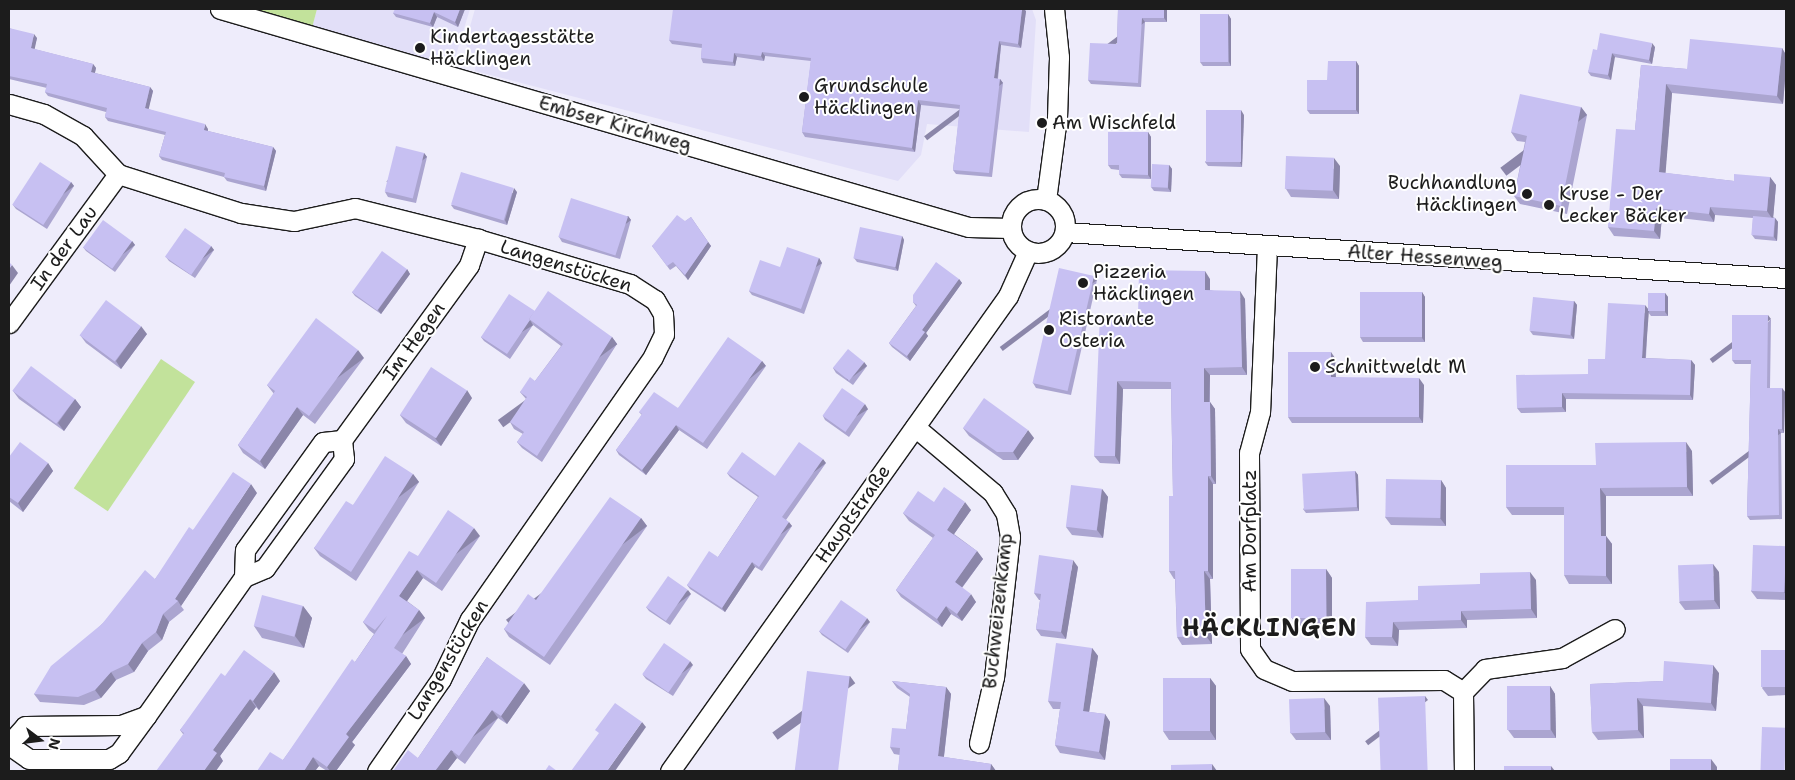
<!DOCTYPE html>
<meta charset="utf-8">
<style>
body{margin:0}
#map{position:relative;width:1795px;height:780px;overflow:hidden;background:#eeecfb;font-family:"Shantell Sans",sans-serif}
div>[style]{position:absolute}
.built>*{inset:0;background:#e2dff8}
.green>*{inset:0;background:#c2e29b;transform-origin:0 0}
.roads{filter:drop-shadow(1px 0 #1c1c1c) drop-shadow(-1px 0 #1c1c1c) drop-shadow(0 1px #1c1c1c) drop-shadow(0 -1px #1c1c1c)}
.minor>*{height:19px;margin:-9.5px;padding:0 9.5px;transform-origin:9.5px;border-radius:9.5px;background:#fff}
.minor>.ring{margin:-9.5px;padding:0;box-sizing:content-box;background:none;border:19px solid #fff;border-radius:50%}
.wall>*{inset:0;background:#aba5d0}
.shaded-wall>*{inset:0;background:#8b86a9;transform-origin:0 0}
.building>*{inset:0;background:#c7c0f2;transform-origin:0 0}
.dots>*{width:14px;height:14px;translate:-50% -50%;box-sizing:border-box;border:2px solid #fff;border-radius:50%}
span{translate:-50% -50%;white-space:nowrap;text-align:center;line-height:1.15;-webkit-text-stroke:4px #fff;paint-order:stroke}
.poi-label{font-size:19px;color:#1c1c1c}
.left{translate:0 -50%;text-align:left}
.right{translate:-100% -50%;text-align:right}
.street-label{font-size:19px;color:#1c1c1c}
.district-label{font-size:24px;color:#1c1c1c;font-weight:700;letter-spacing:1px}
.frame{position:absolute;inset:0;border:10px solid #1c1c1c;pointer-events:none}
.north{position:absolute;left:15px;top:715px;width:50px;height:50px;-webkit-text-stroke:4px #fff;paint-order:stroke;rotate:105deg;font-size:14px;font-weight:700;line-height:20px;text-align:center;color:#1c1c1c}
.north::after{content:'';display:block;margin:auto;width:18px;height:22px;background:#1c1c1c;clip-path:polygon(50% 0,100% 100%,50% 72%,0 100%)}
</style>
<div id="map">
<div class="built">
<i style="clip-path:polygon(317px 9px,470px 9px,452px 68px,312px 28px)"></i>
<i style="clip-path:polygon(475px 9px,1032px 9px,1036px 20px,1029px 132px,927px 124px,921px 155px,898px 181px,475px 71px,476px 58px,465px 44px)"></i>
</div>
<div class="green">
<i style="clip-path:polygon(250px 9px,317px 9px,312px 28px)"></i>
<i style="left:161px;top:359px;width:41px;height:156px;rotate:34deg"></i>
</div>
<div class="roads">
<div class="minor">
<i style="left:220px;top:9px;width:780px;rotate:16.23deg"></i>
<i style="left:969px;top:227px;width:41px;rotate:1.4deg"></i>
<i style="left:9px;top:104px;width:36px;rotate:16deg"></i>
<i style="left:44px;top:114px;width:45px;rotate:29.4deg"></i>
<i style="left:83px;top:136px;width:52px;rotate:47.4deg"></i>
<i style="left:118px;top:174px;width:129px;rotate:17.6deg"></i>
<i style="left:241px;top:213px;width:54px;rotate:8.6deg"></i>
<i style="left:294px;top:221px;width:62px;rotate:-12deg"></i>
<i style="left:355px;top:208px;width:127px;rotate:14.1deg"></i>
<i style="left:478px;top:239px;width:159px;rotate:16.5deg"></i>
<i style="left:630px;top:284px;width:30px;rotate:33deg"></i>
<i style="left:655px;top:300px;width:16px;rotate:60deg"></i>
<i style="left:663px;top:314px;width:20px;rotate:87deg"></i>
<i style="left:664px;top:334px;width:25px;rotate:116deg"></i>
<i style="left:653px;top:357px;width:320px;rotate:124.9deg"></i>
<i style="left:470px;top:619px;width:67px;rotate:115.8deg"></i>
<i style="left:441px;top:679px;width:112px;rotate:124.8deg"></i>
<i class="ring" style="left:1011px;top:199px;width:35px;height:35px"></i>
<i style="left:1046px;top:200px;width:83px;rotate:-82.4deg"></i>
<i style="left:1057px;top:118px;width:61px;rotate:-88.1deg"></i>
<i style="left:1059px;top:57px;width:48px;rotate:-95.9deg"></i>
<i style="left:1065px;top:232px;width:722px;rotate:3.65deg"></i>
<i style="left:1267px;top:246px;width:166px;rotate:92.4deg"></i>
<i style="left:1260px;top:412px;width:42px;rotate:105deg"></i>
<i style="left:1249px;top:453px;width:196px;rotate:89.7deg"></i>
<i style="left:1250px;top:649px;width:24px;rotate:55deg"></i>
<i style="left:1264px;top:669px;width:30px;rotate:23deg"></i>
<i style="left:1292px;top:681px;width:152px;rotate:-0.4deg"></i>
<i style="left:1444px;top:680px;width:22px;rotate:32deg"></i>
<i style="left:1463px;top:692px;width:79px;rotate:89.3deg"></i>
<i style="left:9px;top:323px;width:185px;rotate:-53.8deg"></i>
<i style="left:915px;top:427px;width:102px;rotate:40.2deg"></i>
<i style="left:993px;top:493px;width:25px;rotate:58deg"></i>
<i style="left:1006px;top:514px;width:23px;rotate:80deg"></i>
<i style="left:1010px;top:537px;width:141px;rotate:96.5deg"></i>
<i style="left:994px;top:677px;width:68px;rotate:102.8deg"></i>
<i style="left:244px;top:577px;width:23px;rotate:-23deg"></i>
<i style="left:265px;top:568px;width:135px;rotate:-54.1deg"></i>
<i style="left:344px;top:459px;width:19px;rotate:-96deg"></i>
<i style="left:1463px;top:692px;width:32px;rotate:-46deg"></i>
<i style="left:1485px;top:669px;width:78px;rotate:-8.1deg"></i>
<i style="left:1562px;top:658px;width:60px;rotate:-28.7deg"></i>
<i style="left:9px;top:744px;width:24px;rotate:-48deg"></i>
<i style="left:25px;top:726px;width:96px;rotate:-0.6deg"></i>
<i style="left:121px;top:725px;width:27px;rotate:-20deg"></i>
<i style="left:146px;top:716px;width:170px;rotate:-54.8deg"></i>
<i style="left:244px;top:577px;width:27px;rotate:-88deg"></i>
<i style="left:245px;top:550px;width:133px;rotate:-54.2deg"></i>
<i style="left:323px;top:442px;width:19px;rotate:-6deg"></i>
<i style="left:342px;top:440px;width:216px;rotate:-54deg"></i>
<i style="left:469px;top:265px;width:28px;rotate:-71deg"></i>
<i style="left:9px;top:745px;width:24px;rotate:35deg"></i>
<i style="left:29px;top:759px;width:80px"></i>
<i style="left:109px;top:759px;width:12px;rotate:-31deg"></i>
<i style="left:119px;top:753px;width:46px;rotate:-53.9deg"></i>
<i style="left:670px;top:771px;width:583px;rotate:-54.57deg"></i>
<i style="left:1008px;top:296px;width:49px;rotate:-66deg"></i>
</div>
</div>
<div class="wall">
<i style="clip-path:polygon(465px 9px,458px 27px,437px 17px,433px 27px,396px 17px,393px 13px)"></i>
<i style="clip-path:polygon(1118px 9px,1167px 9px,1167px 22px,1145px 22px,1141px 87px,1091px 84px,1088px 80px,1117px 44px)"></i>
<i style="clip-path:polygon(1026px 11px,1021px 48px,1001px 45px,998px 79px,1000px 79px,1003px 83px,992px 177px,956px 174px,953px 170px,960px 109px,921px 105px,915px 152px,805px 137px,802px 132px,811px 61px,765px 56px,764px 61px,737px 57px,735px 66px,703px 63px,701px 58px,702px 48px,672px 44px,669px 40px)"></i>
<i style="clip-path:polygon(1228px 14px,1231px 19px,1231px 66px,1203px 66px,1200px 62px)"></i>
<i style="clip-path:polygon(9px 28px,37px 38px,34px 49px,93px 64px,96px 68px,95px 73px,150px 87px,153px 91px,148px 109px,208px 129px,208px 131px,273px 147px,276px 151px,266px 191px,227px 181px,224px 177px,162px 160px,159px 156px,165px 135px,108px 121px,105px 117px,106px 112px,48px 96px,45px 92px,47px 88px,9px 79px)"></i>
<i style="clip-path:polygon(1655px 47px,1652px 64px,1614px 57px,1611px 80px,1591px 76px,1588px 72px,1597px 50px)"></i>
<i style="clip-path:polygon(1782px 48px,1786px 55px,1786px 68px,1783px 104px,1672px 93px,1665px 173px,1734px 181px,1770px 177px,1776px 185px,1773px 217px,1775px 218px,1778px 222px,1777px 241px,1755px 239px,1752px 235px,1753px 218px,1715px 215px,1714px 222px,1662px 216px,1660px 239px,1614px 236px,1608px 227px,1635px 130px,1641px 65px,1687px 69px)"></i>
<i style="clip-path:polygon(1356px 61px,1359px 66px,1359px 114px,1310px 114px,1307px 110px,1327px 80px)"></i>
<i style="clip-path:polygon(1581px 107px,1587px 115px,1567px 214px,1520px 204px,1514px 196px,1525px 142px,1517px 141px,1511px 132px)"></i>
<i style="clip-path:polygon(1244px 115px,1242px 167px,1208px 166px,1205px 162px)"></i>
<i style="clip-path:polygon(1148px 132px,1151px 137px,1151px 179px,1122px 178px,1119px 174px,1119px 170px,1111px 169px,1108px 165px)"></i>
<i style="clip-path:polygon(424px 153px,427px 157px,416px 203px,388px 197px,385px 192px)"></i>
<i style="clip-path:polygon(1169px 165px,1172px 169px,1171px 192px,1154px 191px,1151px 187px)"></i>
<i style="clip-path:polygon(1340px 166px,1339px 199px,1291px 197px,1286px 189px)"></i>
<i style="clip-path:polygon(71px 182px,74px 186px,47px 229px,16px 209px,13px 205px)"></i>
<i style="clip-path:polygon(517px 192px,507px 225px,454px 209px,451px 205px)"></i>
<i style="clip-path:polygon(628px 216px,631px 220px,620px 259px,562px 242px,559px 237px)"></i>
<i style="clip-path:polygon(691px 217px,711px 246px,688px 280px,676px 266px,670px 270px,652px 246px)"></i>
<i style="clip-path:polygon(902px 236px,904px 240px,898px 271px,857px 262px,854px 258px)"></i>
<i style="clip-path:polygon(132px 241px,135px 245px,115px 272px,86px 251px,83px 247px)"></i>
<i style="clip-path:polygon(211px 246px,214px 250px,195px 278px,169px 261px,166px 257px)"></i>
<i style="clip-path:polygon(819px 258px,822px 263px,804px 314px,752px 295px,749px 291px)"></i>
<i style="clip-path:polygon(407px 269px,410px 274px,381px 314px,355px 296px,352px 292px)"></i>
<i style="clip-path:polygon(1094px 276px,1097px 280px,1071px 395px,1036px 388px,1033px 383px)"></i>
<i style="clip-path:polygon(959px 279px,962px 283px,926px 333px,928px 336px,910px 361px,892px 347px,889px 343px,916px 306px,913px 302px)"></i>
<i style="clip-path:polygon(1210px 279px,1210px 290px,1245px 299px,1247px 375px,1210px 375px,1210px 402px,1215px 409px,1216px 484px,1213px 484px,1213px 579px,1210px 579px,1212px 644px,1182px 645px,1177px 637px,1175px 579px,1174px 579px,1169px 571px,1173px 496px,1171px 389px,1123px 389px,1120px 464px,1100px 463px,1094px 456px,1138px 316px)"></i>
<i style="clip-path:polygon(1422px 292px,1425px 297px,1425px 342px,1363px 342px,1360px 337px)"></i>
<i style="clip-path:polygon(1665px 293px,1668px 297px,1668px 316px,1651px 316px,1648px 312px,1646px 358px,1691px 360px,1695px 365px,1693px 400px,1566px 399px,1566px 412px,1521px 413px,1517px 408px,1588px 374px,1605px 359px,1648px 309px)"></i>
<i style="clip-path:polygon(1574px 301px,1577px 305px,1574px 339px,1533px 335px,1530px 331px)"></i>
<i style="clip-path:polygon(535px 311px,612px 337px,617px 344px,542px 462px,522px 448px,517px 442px,523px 434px,514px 429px,510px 422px,526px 399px,520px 392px,535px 381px,561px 346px,533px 325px,510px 359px,484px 341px,481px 337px)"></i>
<i style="clip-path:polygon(1771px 319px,1770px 388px,1782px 388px,1785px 392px,1784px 433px,1781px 433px,1782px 519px,1750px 520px,1747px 516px,1751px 364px,1735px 364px,1732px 360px)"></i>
<i style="clip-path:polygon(147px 334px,121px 369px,86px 343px,80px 335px)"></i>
<i style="clip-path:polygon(364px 358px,315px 424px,303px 415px,265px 469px,243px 453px,238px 445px,274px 394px,267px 385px)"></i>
<i style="clip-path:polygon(1335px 358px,1336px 377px,1424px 385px,1423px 423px,1292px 423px,1288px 417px)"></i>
<i style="clip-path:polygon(762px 361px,766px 366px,707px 449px,679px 430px,646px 475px,619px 455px,616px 450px,642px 415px,639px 412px,678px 408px)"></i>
<i style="clip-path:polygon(864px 362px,867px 366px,853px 385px,836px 373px,833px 368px)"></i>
<i style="clip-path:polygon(13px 391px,75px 399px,81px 407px,64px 431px,19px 399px)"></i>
<i style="clip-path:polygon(472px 398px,441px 446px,406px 423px,400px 415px)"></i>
<i style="clip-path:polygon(868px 409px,849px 437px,825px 420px,823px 416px)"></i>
<i style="clip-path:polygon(963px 428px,1034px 438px,1018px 460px,1003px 460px,969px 436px)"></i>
<i style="clip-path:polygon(1692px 451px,1693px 496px,1606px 496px,1606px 536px,1612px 544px,1612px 584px,1569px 584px,1564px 575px,1564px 515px,1512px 515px,1506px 507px,1596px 465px)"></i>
<i style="clip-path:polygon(9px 457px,48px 463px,53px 471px,23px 512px,9px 501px)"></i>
<i style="clip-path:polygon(826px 463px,786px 520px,792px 526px,762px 571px,755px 567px,725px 612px,690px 589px,687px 585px,718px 557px,758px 497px,730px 477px,727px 473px,775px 476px)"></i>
<i style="clip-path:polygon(1355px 471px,1358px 475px,1359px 511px,1306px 513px,1303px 509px)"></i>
<i style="clip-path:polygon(413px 474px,419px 482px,356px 581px,320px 556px,314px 548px,353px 505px)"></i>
<i style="clip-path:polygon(1441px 480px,1446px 488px,1446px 526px,1391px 525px,1385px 517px)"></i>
<i style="clip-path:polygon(1102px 489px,1108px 497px,1103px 538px,1072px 535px,1066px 527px)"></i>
<i style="clip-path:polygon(257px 493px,181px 606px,184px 610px,169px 622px,162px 640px,148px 651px,134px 672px,116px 680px,101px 698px,84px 705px,40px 702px,34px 694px,102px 624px,155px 579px,193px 530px)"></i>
<i style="clip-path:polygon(934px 502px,971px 510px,954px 534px,977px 551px,983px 559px,962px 588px,976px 602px,962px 621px,951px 614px,942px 627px,901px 597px,896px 590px,933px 538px,909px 521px,903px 513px)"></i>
<i style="clip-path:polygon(641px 518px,647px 526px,550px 665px,509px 637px,504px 629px,536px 600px)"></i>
<i style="clip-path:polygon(480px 536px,442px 591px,423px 578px,407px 601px,419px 610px,425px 618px,402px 654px,406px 656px,411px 664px,352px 742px,355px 745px,336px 771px,327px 771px,319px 766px,315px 771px,257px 771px,283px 760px,355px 662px,374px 634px,369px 630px,363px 622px,418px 556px)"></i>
<i style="clip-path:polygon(1786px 546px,1786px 600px,1757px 599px,1751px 591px)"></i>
<i style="clip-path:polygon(1078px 567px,1066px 639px,1041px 636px,1036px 629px,1040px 600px,1039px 600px,1034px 593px)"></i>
<i style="clip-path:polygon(1326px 569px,1332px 578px,1332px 626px,1297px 626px,1292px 618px)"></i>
<i style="clip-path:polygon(1719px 572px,1720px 609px,1685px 610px,1679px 602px)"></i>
<i style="clip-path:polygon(1536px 580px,1537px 618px,1467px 620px,1467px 628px,1399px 630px,1398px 646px,1371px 645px,1365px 637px,1418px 600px,1480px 584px)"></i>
<i style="clip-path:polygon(691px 594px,670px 625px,649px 611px,646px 607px)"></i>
<i style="clip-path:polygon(303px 606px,312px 618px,304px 648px,262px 638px,254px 626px)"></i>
<i style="clip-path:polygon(870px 622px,848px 653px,822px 635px,819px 631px)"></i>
<i style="clip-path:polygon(1092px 648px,1098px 656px,1089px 712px,1105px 714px,1110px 722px,1105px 760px,1060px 753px,1055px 745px,1060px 709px,1053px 709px,1048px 701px)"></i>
<i style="clip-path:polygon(1786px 650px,1786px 695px,1768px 696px,1762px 688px)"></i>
<i style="clip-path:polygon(487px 657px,530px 691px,507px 724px,498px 718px,465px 764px,457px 758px,447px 771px,393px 771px,418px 758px)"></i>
<i style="clip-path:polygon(693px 665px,673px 696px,646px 679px,643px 675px)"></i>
<i style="clip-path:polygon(1719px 673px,1716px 711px,1643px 706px,1644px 738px,1598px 740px,1592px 732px,1590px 684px,1663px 681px)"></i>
<i style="clip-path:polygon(225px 676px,280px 681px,259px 710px,256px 707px,220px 756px,223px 761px,183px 734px,180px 730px)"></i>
<i style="clip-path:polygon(1210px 678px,1216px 686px,1216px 740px,1169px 740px,1163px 731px)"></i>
<i style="clip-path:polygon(892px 681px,946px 687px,951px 694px,944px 757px,991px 764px,996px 771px,898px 771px,900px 755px,894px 754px,890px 747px,906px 729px,910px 697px,897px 688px)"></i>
<i style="clip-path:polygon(1550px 686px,1555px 694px,1556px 738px,1514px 738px,1508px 730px)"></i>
<i style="clip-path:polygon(1330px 706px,1331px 740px,1296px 740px,1290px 732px)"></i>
</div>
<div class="shaded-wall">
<i style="clip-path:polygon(460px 9px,465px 9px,458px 27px,455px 22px)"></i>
<i style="clip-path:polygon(1022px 9px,1024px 9px,1026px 11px,1021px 48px,1018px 44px)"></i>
<i style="clip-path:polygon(1164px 9px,1167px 9px,1167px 22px,1164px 18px)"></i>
<i style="clip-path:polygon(434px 12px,437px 17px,433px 27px,430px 23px)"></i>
<i style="clip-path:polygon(1228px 14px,1231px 19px,1231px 66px,1229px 62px)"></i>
<i style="left:1142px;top:18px;width:5px;height:65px;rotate:53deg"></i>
<i style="clip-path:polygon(34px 34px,37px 38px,34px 52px,31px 48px)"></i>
<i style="clip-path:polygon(999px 41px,1001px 45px,997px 83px,994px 78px)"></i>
<i style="clip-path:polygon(1652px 43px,1655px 47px,1652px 64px,1649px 60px)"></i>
<i style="clip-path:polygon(1782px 48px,1786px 55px,1786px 68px,1783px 104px,1777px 96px)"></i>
<i style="clip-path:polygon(762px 52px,765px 56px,764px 61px,761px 56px)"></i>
<i style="clip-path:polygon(734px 53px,737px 57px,735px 66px,733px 62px)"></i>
<i style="clip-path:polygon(1612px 53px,1615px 57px,1611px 80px,1608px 75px)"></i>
<i style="clip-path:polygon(1356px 61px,1359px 66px,1359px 114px,1356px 110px)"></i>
<i style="clip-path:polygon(93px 64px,96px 68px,94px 76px,91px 72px)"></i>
<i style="left:1000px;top:79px;width:5px;height:95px;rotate:53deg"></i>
<i style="clip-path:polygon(1666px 84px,1672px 93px,1665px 180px,1659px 172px)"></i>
<i style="clip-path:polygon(150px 87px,153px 91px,148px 112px,145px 108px)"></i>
<i style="clip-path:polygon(918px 100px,921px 105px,915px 152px,912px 148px)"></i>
<i style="left:1581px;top:107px;width:10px;height:101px;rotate:53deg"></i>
<i style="clip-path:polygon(1241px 110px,1244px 115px,1242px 167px,1240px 162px)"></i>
<i style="clip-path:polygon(205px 124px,208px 129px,207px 134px,204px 130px)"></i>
<i style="clip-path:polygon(1148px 132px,1151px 137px,1151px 179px,1148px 175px)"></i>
<i style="clip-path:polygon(273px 147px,276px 151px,266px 191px,264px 186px)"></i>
<i style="left:424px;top:153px;width:5px;height:47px;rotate:53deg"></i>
<i style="clip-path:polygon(1334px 158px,1340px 166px,1339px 199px,1333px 190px)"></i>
<i style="clip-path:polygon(1169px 165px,1172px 169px,1171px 192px,1168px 188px)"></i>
<i style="clip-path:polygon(1770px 177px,1776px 185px,1773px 220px,1767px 211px)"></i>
<i style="left:71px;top:182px;width:5px;height:51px;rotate:53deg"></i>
<i style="clip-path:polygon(514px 188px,517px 192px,507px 225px,505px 220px)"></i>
<i style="clip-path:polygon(1710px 207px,1715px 215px,1714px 222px,1709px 214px)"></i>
<i style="clip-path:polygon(1656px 208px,1662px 216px,1660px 239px,1654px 231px)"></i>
<i style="left:628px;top:216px;width:5px;height:41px;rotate:53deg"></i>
<i style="clip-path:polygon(1775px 218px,1778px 222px,1777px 241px,1774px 237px)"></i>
<i style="clip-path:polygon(902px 236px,904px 240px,898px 271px,895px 267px)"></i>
<i style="left:132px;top:241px;width:5px;height:34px;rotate:53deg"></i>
<i style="clip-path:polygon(708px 242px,711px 246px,688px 280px,685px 275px)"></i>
<i style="left:211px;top:246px;width:5px;height:34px;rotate:53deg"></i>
<i style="left:819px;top:258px;width:6px;height:54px;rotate:59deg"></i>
<i style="clip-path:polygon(12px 265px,18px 273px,9px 286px,9px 269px)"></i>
<i style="clip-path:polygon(407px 269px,410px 274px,381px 314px,378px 310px)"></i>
<i style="clip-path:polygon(1205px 271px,1210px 279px,1210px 298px,1205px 290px)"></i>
<i style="left:1094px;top:276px;width:5px;height:118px;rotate:53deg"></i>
<i style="clip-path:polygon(959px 279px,962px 283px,926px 333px,928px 336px,910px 361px,907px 356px,922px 330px)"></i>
<i style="clip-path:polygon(1240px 291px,1245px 299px,1247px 375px,1242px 367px)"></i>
<i style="clip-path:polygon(1422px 292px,1425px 297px,1425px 342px,1422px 338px)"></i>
<i style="clip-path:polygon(1665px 293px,1668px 297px,1668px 316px,1665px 312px)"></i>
<i style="clip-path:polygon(1574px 301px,1577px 305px,1574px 339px,1571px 335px)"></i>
<i style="clip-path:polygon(1645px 305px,1649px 310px,1645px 363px,1642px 358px)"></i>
<i style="left:1768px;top:315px;width:5px;height:73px;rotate:53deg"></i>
<i style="left:530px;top:320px;width:6px;height:41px;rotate:59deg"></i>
<i style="clip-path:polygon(141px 326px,147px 334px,121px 369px,116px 361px)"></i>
<i style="left:612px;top:337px;width:9px;height:141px;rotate:54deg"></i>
<i style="left:358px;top:350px;width:10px;height:82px;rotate:53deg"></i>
<i style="clip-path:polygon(1331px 352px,1335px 358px,1336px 383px,1331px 377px)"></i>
<i style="clip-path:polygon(1691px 360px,1695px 365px,1693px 400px,1690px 395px)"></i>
<i style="left:762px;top:361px;width:6px;height:101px;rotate:51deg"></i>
<i style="left:864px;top:362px;width:5px;height:24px;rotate:53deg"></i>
<i style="clip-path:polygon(1204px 368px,1210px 375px,1209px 409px,1204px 402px)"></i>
<i style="clip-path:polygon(1419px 378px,1424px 385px,1423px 423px,1419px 417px)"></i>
<i style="clip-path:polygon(1117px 381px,1123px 389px,1120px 464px,1115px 456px)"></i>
<i style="clip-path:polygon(1782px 388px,1785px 392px,1784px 433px,1782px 429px)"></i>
<i style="clip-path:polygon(467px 390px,472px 398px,441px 446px,435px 438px)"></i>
<i style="clip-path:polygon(1562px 393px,1566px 399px,1566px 412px,1562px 407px)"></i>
<i style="clip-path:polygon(75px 399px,81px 407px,64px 431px,58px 423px)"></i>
<i style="clip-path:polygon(1210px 402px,1215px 409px,1216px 484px,1211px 476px)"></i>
<i style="left:865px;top:404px;width:6px;height:34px;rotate:59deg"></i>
<i style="clip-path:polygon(297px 407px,303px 415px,265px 469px,260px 461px)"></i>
<i style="clip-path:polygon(676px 425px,679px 430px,646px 475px,642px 470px)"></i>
<i style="left:1778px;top:429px;width:5px;height:86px;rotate:53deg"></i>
<i style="clip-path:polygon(1028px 430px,1034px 438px,1018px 460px,1013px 452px)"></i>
<i style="clip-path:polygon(1686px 442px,1692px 451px,1693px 496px,1687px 487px)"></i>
<i style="left:823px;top:459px;width:5px;height:71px;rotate:53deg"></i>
<i style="clip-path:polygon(48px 463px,53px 471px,23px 512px,18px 503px)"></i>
<i style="clip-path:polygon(1355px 471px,1358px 475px,1359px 511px,1357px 507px)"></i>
<i style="left:413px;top:474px;width:10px;height:116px;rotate:53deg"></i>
<i style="clip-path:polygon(1208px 476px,1213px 484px,1213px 579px,1208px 571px)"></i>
<i style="clip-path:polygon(1441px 480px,1446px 488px,1446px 526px,1440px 518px)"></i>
<i style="clip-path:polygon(251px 484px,257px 493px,181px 606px,178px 601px,175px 599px)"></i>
<i style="clip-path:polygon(1600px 488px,1606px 496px,1606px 536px,1612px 544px,1612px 584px,1606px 576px,1601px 536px)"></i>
<i style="clip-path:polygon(1102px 489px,1108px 497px,1103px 538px,1097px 530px)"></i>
<i style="clip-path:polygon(965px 502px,971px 510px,952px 537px,947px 530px)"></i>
<i style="left:641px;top:518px;width:10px;height:169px;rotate:53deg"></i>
<i style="left:789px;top:522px;width:5px;height:54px;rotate:53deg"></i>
<i style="left:474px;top:528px;width:10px;height:67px;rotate:53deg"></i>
<i style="clip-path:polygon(1786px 546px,1786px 595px,1784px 592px)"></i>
<i style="clip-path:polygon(977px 551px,983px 559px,960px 590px,955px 582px)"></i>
<i style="clip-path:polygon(1073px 560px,1078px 567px,1066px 639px,1061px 632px)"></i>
<i style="clip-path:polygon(752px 562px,755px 567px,725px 612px,722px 608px)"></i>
<i style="clip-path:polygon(1713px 564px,1719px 572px,1720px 609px,1714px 600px)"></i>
<i style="clip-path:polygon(1326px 569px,1332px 578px,1332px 626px,1327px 618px)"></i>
<i style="clip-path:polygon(417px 570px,423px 578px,405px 604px,399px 596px)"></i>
<i style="clip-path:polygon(1204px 571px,1210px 579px,1212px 644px,1206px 636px)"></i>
<i style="clip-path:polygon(1530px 572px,1536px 580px,1537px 618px,1531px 609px)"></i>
<i style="left:688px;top:590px;width:5px;height:37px;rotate:53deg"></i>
<i style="clip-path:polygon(971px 594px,976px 602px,962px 621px,957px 614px)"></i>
<i style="clip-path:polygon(303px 606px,312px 618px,304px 648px,295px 636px)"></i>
<i style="clip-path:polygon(946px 606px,951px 614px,942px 627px,937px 619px)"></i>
<i style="left:419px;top:610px;width:10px;height:45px;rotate:53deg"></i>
<i style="clip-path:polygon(1461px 611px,1467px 620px,1467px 628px,1461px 620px)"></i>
<i style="clip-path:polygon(163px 614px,169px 622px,162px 640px,156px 632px)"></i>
<i style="left:867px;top:618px;width:5px;height:38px;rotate:53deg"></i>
<i style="clip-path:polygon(1393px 622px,1399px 630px,1398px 646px,1392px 637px)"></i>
<i style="clip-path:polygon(142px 643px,148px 651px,134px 672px,128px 664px)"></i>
<i style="clip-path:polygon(1092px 648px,1098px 656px,1088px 719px,1083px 711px)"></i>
<i style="clip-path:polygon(406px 656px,411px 664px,352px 742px,355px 745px,336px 771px,330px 771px,327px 767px,346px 734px)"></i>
<i style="left:690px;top:661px;width:5px;height:37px;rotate:53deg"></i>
<i style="clip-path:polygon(1713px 665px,1719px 673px,1716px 711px,1711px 703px)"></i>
<i style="clip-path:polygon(111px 672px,116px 680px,101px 698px,95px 690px)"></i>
<i style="clip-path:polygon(274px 672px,280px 681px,259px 710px,253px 701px)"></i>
<i style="left:850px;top:676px;width:9px;height:96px;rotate:54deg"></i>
<i style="clip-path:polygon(1210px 678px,1216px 686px,1216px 740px,1210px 731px)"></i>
<i style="clip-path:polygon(524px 683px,530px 691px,507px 724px,501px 716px)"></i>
<i style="clip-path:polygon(1550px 686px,1555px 694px,1556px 738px,1551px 730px)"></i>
<i style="clip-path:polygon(946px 687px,951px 694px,943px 764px,938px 756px)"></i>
<i style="left:1425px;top:696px;width:5px;height:75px;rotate:53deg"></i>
<i style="clip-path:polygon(1324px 698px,1330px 706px,1331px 740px,1325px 732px)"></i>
<i style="clip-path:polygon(1637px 698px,1643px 706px,1644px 738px,1638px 730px)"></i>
<i style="clip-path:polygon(250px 699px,256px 707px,220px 756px,223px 761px,216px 771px,204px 771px,213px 750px)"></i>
<i style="left:492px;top:710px;width:10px;height:57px;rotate:53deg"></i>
<i style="clip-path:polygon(1105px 714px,1110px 722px,1105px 760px,1099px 752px)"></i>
<i style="clip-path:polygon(642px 722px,646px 727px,615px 771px,607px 771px)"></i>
<i style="clip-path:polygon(451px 750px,457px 758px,447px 771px,435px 771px)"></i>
<i style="clip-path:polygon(313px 757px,319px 766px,315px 771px,304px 771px)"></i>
<i style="clip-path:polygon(1711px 759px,1717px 767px,1717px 771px,1711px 771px)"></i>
<i style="clip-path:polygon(991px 764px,996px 771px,990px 771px)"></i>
<i style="clip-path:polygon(1212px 764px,1217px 771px,1212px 771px)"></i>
<i style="clip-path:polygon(1551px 766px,1555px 771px,1550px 771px)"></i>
</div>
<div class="building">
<i style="clip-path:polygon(395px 9px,460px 9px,455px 22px,434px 12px,430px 23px,393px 13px)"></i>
<i style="clip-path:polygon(673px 9px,1022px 9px,1018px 44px,999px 41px,994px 78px,1000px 79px,989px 173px,953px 170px,960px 105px,918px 100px,912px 148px,802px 132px,811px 58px,762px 52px,761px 56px,734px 53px,733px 62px,701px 58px,702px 44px,669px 40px)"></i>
<i style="clip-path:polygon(1118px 9px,1164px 9px,1164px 18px,1142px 18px,1138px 83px,1088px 80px,1090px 43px,1117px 44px)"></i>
<i style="left:1200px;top:14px;width:28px;height:48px"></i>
<i style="clip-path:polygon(9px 28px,34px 34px,31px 48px,93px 64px,91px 72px,150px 87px,145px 108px,205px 124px,204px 130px,273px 147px,264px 186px,224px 177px,225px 173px,159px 156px,166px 132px,105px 117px,107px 108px,45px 92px,47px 84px,9px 76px)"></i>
<i style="clip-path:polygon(1600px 33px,1652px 43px,1649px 60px,1600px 51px,1612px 53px,1608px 75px,1588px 72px,1593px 49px,1597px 50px)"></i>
<i style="clip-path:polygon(1690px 39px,1782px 48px,1777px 96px,1666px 84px,1659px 172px,1734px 181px,1734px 174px,1770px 177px,1767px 211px,1710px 207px,1709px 214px,1656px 208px,1654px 231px,1608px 227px,1616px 129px,1635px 130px,1641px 65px,1687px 69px)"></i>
<i style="clip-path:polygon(1328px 61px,1356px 61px,1356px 110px,1307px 110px,1307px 80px,1327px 80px)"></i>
<i style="clip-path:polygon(1520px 94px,1581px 107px,1561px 206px,1514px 196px,1527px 136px,1511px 132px)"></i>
<i style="left:1206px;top:110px;width:35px;height:52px"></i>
<i style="clip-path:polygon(1108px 132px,1148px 132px,1148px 175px,1119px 174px,1119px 165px,1108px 165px)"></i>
<i style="left:396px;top:146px;width:29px;height:47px;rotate:14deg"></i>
<i style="left:1286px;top:156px;width:48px;height:33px;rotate:2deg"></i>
<i style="left:40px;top:162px;width:37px;height:51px;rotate:33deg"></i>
<i style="left:1152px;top:164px;width:17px;height:23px;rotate:3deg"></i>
<i style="left:461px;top:172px;width:55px;height:34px;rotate:17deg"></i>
<i style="left:571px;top:198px;width:60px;height:41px;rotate:18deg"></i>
<i style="clip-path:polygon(677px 215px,685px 221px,691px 217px,708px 242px,685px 275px,673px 262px,667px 266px,652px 246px)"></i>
<i style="left:1753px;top:216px;width:22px;height:19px;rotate:5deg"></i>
<i style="left:103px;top:220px;width:36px;height:34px;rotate:36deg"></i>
<i style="left:860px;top:227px;width:43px;height:32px;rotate:12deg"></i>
<i style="left:185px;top:228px;width:32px;height:35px;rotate:35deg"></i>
<i style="clip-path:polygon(787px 247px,819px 258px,801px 309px,749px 291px,760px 260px,780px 267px)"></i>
<i style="left:382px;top:251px;width:31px;height:51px;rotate:36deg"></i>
<i style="clip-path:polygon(9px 262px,12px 265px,9px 269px)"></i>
<i style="clip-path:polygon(936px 262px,959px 279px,922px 330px,925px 332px,907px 356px,889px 343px,917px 305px,913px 302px,913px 295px)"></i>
<i style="left:1059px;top:268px;width:36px;height:118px;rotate:13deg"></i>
<i style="clip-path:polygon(1139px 270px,1205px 271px,1205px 290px,1240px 291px,1242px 367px,1204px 368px,1204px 402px,1210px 402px,1211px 476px,1208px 476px,1208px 571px,1204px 571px,1206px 636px,1177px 637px,1175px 571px,1169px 571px,1169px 496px,1173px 496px,1171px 382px,1117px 381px,1115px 456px,1094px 456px,1100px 314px,1138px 316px)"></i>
<i style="clip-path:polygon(548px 291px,612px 337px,537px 456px,517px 442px,524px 432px,510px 422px,527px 397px,520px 392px,530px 377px,535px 381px,563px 344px,529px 319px)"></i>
<i style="left:1360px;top:292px;width:62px;height:45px"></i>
<i style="left:1648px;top:293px;width:17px;height:18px"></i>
<i style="clip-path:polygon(509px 294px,535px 311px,529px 319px,530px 320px,507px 354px,481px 337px)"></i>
<i style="left:1533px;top:297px;width:41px;height:34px;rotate:6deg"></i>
<i style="left:106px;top:300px;width:44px;height:44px;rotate:37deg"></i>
<i style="clip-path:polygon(1608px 303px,1645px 305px,1642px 358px,1691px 360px,1690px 395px,1562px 393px,1562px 407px,1517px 408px,1516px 375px,1588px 374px,1588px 359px,1605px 359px)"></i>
<i style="clip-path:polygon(1732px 315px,1768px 315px,1767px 388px,1782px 388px,1782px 429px,1778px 429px,1779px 515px,1747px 516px,1751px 360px,1732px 360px)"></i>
<i style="clip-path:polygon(316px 318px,358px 350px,309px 416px,297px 407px,260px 461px,238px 445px,275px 391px,267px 385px)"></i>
<i style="clip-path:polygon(728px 337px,762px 361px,703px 443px,676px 425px,642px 470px,616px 450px,642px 414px,639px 412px,654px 392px,678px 408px)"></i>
<i style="left:848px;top:349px;width:21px;height:24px;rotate:39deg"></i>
<i style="clip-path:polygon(1288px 352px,1331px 352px,1331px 377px,1419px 378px,1419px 417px,1288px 417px)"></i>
<i style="left:31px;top:366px;width:55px;height:31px;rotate:37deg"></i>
<i style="left:431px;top:367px;width:43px;height:57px;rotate:33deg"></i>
<i style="left:842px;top:388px;width:28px;height:34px;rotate:35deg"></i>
<i style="clip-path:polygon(984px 398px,1028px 430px,1013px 452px,997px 452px,963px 428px)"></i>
<i style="clip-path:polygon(20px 442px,48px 463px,18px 503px,9px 497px,9px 457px)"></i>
<i style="clip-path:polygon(799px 442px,823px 459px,782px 517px,789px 522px,759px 567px,752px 562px,722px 608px,687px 585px,709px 551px,718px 557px,759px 496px,727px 473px,742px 452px,775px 476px)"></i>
<i style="clip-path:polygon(1686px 442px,1687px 487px,1600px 488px,1601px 536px,1606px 536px,1606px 576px,1564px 575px,1564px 507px,1506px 507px,1506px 465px,1596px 465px,1595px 443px)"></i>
<i style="clip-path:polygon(385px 456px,413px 474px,351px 572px,314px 548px,346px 501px,353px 505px)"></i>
<i style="left:1355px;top:471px;width:36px;height:53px;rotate:87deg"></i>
<i style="clip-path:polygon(233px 472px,251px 484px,175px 599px,178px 601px,163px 614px,156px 632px,142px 643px,128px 664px,111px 672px,95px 690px,78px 697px,34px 694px,51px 666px,102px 624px,145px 570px,155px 579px,189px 527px,193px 530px)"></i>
<i style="left:1386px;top:479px;width:55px;height:38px;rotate:1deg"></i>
<i style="left:1071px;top:485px;width:31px;height:42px;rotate:7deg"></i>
<i style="clip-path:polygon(944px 487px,965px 502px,947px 530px,977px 551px,955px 582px,971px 594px,957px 614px,946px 606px,937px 619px,896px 590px,935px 535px,903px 513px,918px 491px,934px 502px)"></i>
<i style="clip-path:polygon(610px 497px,641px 518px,544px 657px,504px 629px,528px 594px,536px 600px)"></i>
<i style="clip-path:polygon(448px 510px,474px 528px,436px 583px,417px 570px,399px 596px,419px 610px,394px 648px,406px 656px,346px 734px,349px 737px,327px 767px,313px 757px,304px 771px,257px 771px,270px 752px,283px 760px,352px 659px,355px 662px,387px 616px,375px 630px,363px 622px,409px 551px,418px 556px)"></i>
<i style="left:1753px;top:545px;width:33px;height:46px;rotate:2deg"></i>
<i style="clip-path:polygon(1039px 555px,1073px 560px,1061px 632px,1036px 629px,1041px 594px,1034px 593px)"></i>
<i style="left:1713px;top:564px;width:36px;height:35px;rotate:88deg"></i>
<i style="left:1291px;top:569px;width:35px;height:49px"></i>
<i style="clip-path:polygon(1530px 572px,1531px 609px,1461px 611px,1461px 620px,1393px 622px,1392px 637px,1365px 637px,1366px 602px,1418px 600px,1418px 586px,1480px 584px,1480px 573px)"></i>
<i style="left:668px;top:576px;width:24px;height:38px;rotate:35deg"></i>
<i style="left:262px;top:595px;width:42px;height:32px;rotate:15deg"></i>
<i style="left:841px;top:600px;width:32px;height:38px;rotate:35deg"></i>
<i style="left:664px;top:643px;width:32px;height:38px;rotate:35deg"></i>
<i style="clip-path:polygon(1056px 643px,1092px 648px,1083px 711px,1105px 714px,1099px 752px,1055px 745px,1061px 702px,1048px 701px)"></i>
<i style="clip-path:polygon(244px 650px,274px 672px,253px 701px,250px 699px,213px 750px,217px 753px,204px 771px,156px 771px,184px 733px,180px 730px,221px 673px,225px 676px)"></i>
<i style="left:1786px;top:650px;width:37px;height:25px;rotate:90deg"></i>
<i style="clip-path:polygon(487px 657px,524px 683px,501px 716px,492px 710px,459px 756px,451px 750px,435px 771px,393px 771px,408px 750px,418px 758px)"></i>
<i style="clip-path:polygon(1664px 661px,1713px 665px,1711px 703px,1637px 698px,1638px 730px,1592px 732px,1590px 684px,1663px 681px)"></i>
<i style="left:807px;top:671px;width:43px;height:101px;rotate:7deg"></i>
<i style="left:1163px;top:678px;width:47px;height:53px"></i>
<i style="clip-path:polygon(892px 681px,946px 687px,938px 756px,991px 764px,990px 771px,898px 771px,900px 748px,890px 747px,892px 728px,906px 729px,910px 694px)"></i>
<i style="left:1507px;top:686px;width:43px;height:44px"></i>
<i style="left:1425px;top:696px;width:75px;height:47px;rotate:88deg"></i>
<i style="left:1324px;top:698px;width:34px;height:35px;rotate:88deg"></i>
<i style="clip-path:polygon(615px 703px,642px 722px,607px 771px,571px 771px,599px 733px,595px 730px)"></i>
<i style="left:1762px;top:727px;width:24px;height:44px;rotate:2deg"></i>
<i style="left:1670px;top:759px;width:41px;height:12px"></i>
<i style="clip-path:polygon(1212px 764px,1212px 771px,1171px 771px,1171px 765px)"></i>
<i style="clip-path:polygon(549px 765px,557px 771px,545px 771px)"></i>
<i style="left:1504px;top:766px;width:47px;height:5px"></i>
</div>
<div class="dots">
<i style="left:420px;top:48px;background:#1c1c1c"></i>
<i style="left:804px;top:97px;background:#1c1c1c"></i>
<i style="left:1042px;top:123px;background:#1c1c1c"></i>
<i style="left:1527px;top:194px;background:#1c1c1c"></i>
<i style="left:1549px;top:205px;background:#1c1c1c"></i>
<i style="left:1083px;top:283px;background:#1c1c1c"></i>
<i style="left:1049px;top:330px;background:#1c1c1c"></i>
<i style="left:1315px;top:367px;background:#1c1c1c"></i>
</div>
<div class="poi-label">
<span class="left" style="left:430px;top:48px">Kindertagesstätte<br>Häcklingen</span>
<span class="left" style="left:814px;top:97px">Grundschule<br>Häcklingen</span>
<span class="left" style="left:1052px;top:123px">Am Wischfeld</span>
<span class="right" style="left:1517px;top:194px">Buchhandlung<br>Häcklingen</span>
<span class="left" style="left:1559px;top:205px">Kruse - Der<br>Lecker Bäcker</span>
<span class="left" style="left:1093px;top:283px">Pizzeria<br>Häcklingen</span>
<span class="left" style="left:1059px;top:330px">Ristorante<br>Osteria</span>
<span class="left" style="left:1325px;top:367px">Schnittweldt M</span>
</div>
<div class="street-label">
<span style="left:615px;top:124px;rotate:16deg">Embser Kirchweg</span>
<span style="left:64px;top:248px;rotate:-54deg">In der Lau</span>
<span style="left:1425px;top:257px;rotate:4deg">Alter Hessenweg</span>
<span style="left:566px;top:266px;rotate:17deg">Langenstücken</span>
<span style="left:414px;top:341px;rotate:-54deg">Im Hegen</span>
<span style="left:853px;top:514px;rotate:-55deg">Hauptstraße</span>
<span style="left:1250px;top:531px;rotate:-90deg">Am Dorfplatz</span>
<span style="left:998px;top:611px;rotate:-84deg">Buchweizenkamp</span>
<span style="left:448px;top:660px;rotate:-59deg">Langenstücken</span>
</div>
<div class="district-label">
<span style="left:1270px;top:629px">HÄCKLINGEN</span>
</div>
<div class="frame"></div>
<div class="north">N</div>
</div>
